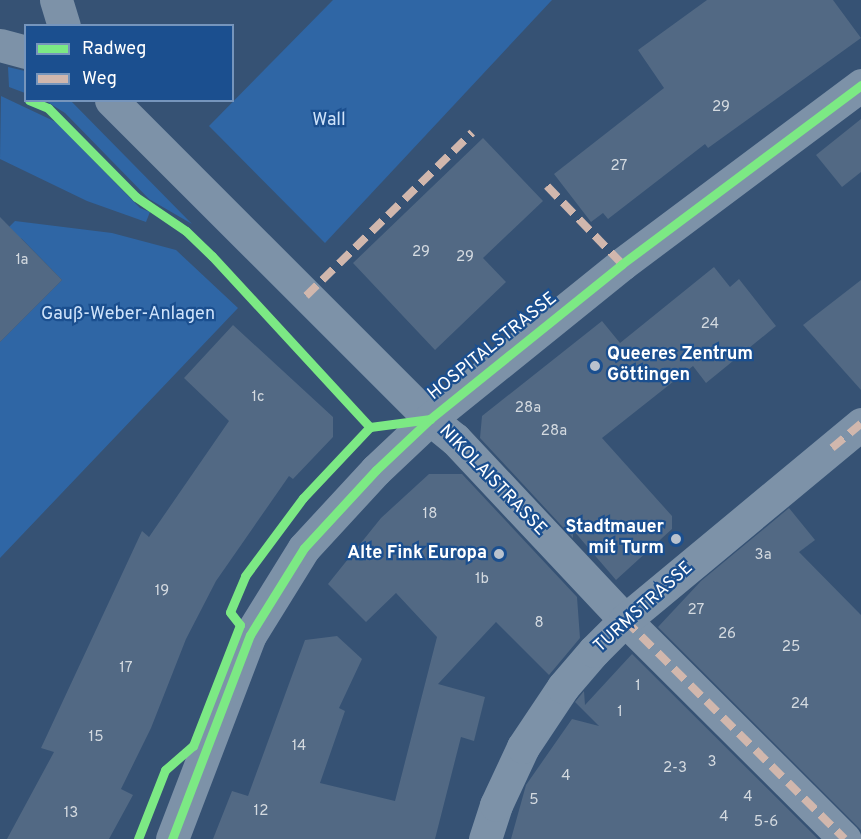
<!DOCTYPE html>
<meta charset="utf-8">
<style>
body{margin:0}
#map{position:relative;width:861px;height:839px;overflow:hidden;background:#365274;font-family:Overpass,sans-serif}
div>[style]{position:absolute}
.green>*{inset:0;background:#2f66a5}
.building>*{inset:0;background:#526984}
.minor>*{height:33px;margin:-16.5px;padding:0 16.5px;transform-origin:16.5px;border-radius:16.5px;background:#7d92a8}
.quiet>*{height:8px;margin-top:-4px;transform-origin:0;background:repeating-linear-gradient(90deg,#d1b7ad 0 15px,transparent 0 23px)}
.cycleway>*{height:9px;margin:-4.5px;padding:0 4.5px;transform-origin:4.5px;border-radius:4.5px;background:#7ce984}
.dots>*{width:16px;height:16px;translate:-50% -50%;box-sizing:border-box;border:3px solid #1b4f8f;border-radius:50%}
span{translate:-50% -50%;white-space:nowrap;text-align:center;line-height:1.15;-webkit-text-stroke:4.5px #1b4f8f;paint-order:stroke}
.number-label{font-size:15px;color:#d4dae0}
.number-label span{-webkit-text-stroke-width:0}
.park-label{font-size:18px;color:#cfe3fa}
.street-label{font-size:18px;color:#fff}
.poi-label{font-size:18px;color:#fff;font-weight:700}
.left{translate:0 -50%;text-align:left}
.right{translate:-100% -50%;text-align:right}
.legend{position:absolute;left:24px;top:24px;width:210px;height:78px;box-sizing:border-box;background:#1b4f8f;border:2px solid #7695bc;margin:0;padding:8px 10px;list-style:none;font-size:18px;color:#fff}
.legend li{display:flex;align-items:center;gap:12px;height:30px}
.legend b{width:30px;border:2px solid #7695bc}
</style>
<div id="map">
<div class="green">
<i style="clip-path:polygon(333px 0,552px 0,325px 243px,209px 126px)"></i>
<i style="clip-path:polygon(8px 67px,25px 71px,25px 93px,9px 87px)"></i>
<i style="clip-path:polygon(1px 96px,56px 122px,140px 208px,150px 212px,146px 222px,87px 201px,0 159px)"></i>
<i style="clip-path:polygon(46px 101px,71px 101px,192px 224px,149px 199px,65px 113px)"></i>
<i style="clip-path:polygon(15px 221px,112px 233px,176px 250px,238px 308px,0 558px,0 342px,62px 280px,22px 239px,6px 230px)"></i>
</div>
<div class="building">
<i style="clip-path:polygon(707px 0,833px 0,861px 38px,708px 148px,705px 144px,608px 219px,603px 213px,591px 222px,554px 174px,664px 88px,638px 50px)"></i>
<i style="clip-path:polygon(861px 119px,861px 172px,842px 187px,816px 155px)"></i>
<i style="clip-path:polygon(483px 138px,543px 201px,483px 258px,506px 282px,435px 350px,353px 263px)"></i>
<i style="clip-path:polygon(0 217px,62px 280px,0 342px)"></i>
<i style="clip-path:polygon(714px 267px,730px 287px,739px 279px,776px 326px,706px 383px,693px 366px,602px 438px,672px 516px,672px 529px,616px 580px,573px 530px,573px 538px,480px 438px,482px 416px,602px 321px,620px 343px)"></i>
<i style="clip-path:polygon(861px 280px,861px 390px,803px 325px)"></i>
<i style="clip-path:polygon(233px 325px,333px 417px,333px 437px,293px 479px,289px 476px,216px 581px,186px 639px,151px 728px,121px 789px,133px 795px,109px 839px,7px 839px,54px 752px,41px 748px,142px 531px,149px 537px,229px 421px,184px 378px)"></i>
<i style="clip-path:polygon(429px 474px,462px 474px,577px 597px,580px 638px,549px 675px,496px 622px,438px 684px,485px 697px,474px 741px,461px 737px,435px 839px,213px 839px,232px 791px,248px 796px,305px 640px,337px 636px,362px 659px,339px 708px,345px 711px,320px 783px,395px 801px,437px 637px,396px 593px,366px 622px,328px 584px,381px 518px)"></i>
<i style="clip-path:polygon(789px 508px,815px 540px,799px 552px,861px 615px,861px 830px,658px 627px,701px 581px)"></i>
<i style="clip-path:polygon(632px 654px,818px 839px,511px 839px,526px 785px,572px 719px,599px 726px,575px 702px,584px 691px,585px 705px)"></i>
</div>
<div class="minor">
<i style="left:56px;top:0;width:27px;rotate:73deg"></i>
<i style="left:0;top:45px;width:27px;rotate:15deg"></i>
<i style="left:111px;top:100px;width:451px;rotate:45deg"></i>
<i style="left:430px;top:419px;width:32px;rotate:39deg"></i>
<i style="left:455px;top:439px;width:248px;rotate:46.8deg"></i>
<i style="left:625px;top:620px;width:310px;rotate:44.9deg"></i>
<i style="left:172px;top:839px;width:218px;rotate:-69.1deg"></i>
<i style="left:250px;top:635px;width:102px;rotate:-58.2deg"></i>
<i style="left:304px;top:548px;width:106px;rotate:-47.3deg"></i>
<i style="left:376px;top:470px;width:74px;rotate:-43.4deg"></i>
<i style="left:430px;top:419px;width:247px;rotate:-38.9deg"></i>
<i style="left:622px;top:264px;width:299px;rotate:-36.8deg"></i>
<i style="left:485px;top:839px;width:36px;rotate:-72deg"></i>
<i style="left:496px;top:805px;width:64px;rotate:-65deg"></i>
<i style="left:523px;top:747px;width:72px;rotate:-56.3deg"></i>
<i style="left:563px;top:687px;width:48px;rotate:-49.3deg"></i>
<i style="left:594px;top:651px;width:44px;rotate:-45deg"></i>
<i style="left:625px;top:620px;width:307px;rotate:-39.7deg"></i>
</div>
<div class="quiet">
<i style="left:547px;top:186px;width:108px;rotate:46.1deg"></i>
<i style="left:306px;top:296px;width:233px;rotate:-44.5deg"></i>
<i style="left:832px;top:448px;width:38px;rotate:-40deg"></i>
<i style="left:625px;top:620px;width:310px;rotate:44.9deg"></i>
</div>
<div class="cycleway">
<i style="left:29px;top:100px;width:21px;rotate:23deg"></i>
<i style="left:48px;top:108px;width:125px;rotate:45.3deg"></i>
<i style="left:136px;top:197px;width:60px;rotate:34.2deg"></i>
<i style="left:186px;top:231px;width:36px;rotate:44deg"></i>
<i style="left:212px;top:256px;width:233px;rotate:47.3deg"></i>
<i style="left:138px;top:839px;width:74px;rotate:-68.6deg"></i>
<i style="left:165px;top:770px;width:37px;rotate:-41deg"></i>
<i style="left:193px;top:746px;width:130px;rotate:-68.8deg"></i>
<i style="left:240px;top:625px;width:16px;rotate:-128deg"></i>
<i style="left:230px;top:612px;width:39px;rotate:-67deg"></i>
<i style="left:245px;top:576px;width:97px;rotate:-53.4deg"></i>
<i style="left:303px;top:498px;width:98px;rotate:-46.7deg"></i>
<i style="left:370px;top:427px;width:61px;rotate:-7.6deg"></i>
<i style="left:172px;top:839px;width:218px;rotate:-69.1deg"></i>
<i style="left:250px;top:635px;width:102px;rotate:-58.2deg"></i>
<i style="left:304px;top:548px;width:106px;rotate:-47.3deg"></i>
<i style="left:376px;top:470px;width:74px;rotate:-43.4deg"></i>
<i style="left:430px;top:419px;width:247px;rotate:-38.9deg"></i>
<i style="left:622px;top:264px;width:299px;rotate:-36.8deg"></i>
</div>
<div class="dots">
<i style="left:595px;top:366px;background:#b9c2ce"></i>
<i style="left:676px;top:539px;background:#b9c2ce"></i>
<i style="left:499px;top:554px;background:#b9c2ce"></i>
</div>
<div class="number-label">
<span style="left:721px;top:108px">29</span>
<span style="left:619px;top:167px">27</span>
<span style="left:421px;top:253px">29</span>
<span style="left:465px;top:258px">29</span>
<span style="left:22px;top:261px">1a</span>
<span style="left:710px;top:325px">24</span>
<span style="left:258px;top:398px">1c</span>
<span style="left:528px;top:409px">28a</span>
<span style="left:554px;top:432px">28a</span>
<span style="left:430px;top:515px">18</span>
<span style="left:763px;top:556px">3a</span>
<span style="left:482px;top:580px">1b</span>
<span style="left:162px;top:592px">19</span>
<span style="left:696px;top:611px">27</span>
<span style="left:539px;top:624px">8</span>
<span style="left:727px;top:635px">26</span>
<span style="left:791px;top:648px">25</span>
<span style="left:126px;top:669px">17</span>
<span style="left:638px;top:687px">1</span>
<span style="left:800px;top:705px">24</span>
<span style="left:620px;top:713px">1</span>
<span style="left:96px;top:738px">15</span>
<span style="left:299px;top:747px">14</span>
<span style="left:712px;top:763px">3</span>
<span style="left:675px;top:769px">2-3</span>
<span style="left:566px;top:777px">4</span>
<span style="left:748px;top:798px">4</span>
<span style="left:534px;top:801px">5</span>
<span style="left:261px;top:812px">12</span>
<span style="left:71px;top:814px">13</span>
<span style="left:724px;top:818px">4</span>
<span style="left:766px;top:823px">5-6</span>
</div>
<div class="park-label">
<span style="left:329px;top:121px">Wall</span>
<span style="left:128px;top:315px">Gauß-Weber-Anlagen</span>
</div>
<div class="street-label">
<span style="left:493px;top:347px;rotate:-39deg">HOSPITALSTRASSE</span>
<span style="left:492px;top:481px;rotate:46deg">NIKOLAISTRASSE</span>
<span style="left:644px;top:608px;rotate:-42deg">TURMSTRASSE</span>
</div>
<div class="poi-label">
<span class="left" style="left:607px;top:366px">Queeres Zentrum<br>Göttingen</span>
<span class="right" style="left:664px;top:539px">Stadtmauer<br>mit Turm</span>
<span class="right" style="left:487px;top:554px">Alte Fink Europa</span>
</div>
<ul class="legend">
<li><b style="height:8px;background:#7ce984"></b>Radweg</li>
<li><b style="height:8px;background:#d1b7ad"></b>Weg</li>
</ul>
</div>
